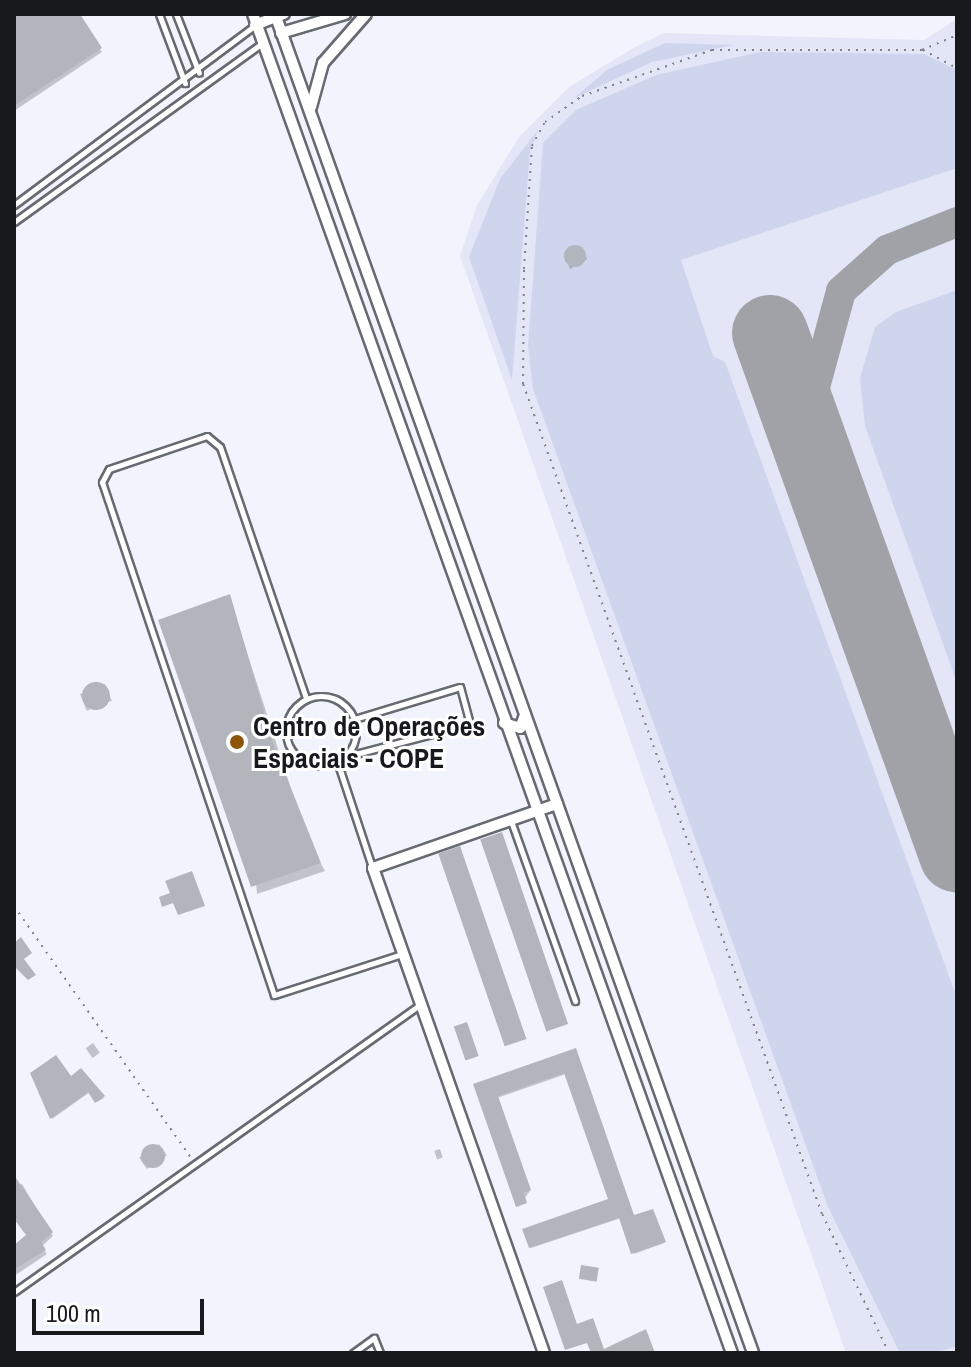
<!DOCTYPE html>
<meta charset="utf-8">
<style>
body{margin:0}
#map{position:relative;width:971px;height:1367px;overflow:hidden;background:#f2f4fd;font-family:"Archivo Narrow",sans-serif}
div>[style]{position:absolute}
.built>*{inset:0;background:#e3e6f6}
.green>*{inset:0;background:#d0d5ee}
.shadow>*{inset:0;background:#0003;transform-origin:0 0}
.taxiway>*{height:30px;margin:-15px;padding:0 15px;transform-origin:15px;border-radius:15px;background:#a0a2a8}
.runway>*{height:76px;margin:-38px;padding:0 38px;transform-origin:38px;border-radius:38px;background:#a0a2a8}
.building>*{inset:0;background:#b3b5bd;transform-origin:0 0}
.round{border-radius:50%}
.path>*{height:2px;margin-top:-1px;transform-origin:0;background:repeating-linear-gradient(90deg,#808287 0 2px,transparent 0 8px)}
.roads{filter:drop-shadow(2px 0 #686a71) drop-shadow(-2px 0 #686a71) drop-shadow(0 2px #686a71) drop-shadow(0 -2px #686a71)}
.service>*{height:5px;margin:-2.5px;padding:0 2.5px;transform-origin:2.5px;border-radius:2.5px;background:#fff}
.service>.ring{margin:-2.5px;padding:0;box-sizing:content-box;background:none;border:5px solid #fff;border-radius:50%}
.minor>*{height:10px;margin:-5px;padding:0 5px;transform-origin:5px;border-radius:5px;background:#fff}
.dots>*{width:22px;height:22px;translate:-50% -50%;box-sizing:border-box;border:4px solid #fff;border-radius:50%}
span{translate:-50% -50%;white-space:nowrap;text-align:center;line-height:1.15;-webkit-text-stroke:6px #fff;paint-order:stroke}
.poi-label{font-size:28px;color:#18191c;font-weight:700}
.left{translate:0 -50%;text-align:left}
.frame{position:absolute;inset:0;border:16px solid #18191c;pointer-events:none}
.scale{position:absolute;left:32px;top:1299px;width:172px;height:36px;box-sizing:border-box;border:4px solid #18191c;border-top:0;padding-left:10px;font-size:24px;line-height:28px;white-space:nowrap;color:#18191c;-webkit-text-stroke:6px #fff;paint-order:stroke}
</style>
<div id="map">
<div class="built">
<i style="clip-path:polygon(957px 19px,957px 1353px,846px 1353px,460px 256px,477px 205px,519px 137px,569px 87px,635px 47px,664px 33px,924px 40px)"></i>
</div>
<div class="green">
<i style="clip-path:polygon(665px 43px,733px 45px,652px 62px,574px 98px,607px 70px)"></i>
<i style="clip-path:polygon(760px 52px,924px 54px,957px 70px,957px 168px,681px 260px,713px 356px,725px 362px,957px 998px,957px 1346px,935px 1353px,900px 1353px,828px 1207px,533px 389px,528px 346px,543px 143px,576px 110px,656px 75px)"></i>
<i style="clip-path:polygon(538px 130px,530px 151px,512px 380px,469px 257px,500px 179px)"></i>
<i style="clip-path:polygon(957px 290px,957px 683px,865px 426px,860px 378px,875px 327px,896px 312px)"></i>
</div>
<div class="shadow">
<i style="clip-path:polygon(14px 14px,75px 14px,102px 52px,14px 111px)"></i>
<i style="clip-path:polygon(582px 247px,587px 259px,570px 269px,564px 253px)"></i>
<i style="clip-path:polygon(229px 597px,307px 838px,325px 871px,257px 894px)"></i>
<i style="left:105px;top:684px;width:18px;height:27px;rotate:68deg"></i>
<i style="left:93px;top:1043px;width:12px;height:9px;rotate:55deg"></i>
<i style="clip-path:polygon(575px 1051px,634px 1218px,653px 1211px,664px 1243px,634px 1254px,621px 1218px,531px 1248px,525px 1230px,610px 1200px,566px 1074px,497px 1098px,530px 1191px,518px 1207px,475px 1085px)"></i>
<i style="clip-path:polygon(81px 1071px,104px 1098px,97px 1102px,90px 1092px,52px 1119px,32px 1074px,70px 1079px)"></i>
<i style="left:159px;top:1144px;width:14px;height:24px;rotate:56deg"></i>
<i style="left:440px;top:1149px;width:9px;height:6px;rotate:72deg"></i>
<i style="clip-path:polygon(22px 1184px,53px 1236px,41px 1247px,47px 1254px,14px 1276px,14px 1251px,28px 1236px,14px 1216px,14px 1188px)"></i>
</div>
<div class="taxiway">
<i style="left:815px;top:453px;width:66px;rotate:-90deg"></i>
<i style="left:815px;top:387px;width:99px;rotate:-74.8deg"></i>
<i style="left:841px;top:291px;width:62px;rotate:-41.7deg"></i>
<i style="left:887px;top:250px;width:75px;rotate:-21.8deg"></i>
</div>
<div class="runway">
<i style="left:770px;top:333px;width:554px;rotate:70.26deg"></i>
</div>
<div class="building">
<i style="clip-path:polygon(14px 14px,80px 14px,102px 48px,14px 106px)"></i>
<i class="round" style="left:564px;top:245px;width:22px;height:22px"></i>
<i style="clip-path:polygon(230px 594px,274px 746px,321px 863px,251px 887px,158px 620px)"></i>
<i class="round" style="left:82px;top:682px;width:28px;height:28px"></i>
<i style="left:502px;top:832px;width:203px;height:23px;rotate:71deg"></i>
<i style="left:460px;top:846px;width:204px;height:23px;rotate:71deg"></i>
<i style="clip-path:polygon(192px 871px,205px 906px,178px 915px,173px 903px,162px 907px,159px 897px,170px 893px,165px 881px)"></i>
<i style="clip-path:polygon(21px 937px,32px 953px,24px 959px,36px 975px,28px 980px,14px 966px,14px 943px)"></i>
<i style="left:467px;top:1022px;width:36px;height:14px;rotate:71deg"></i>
<i style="clip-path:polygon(576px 1048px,634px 1215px,653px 1209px,666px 1242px,631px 1254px,619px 1218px,529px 1248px,522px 1229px,608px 1199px,564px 1073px,498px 1096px,531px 1190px,524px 1193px,527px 1203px,516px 1207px,473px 1084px)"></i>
<i style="clip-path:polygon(56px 1055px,71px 1076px,81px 1068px,105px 1096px,95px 1103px,88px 1092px,50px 1119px,30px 1073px)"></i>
<i class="round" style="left:141px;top:1144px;width:24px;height:24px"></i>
<i style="clip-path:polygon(14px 1175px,53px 1232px,41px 1242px,46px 1250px,14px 1269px,14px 1245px,26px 1235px,14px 1219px)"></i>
<i style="left:581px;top:1265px;width:18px;height:14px;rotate:9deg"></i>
<i style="clip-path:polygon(562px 1280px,577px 1324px,593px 1318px,604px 1349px,646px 1329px,655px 1353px,591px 1353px,587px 1343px,565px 1350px,543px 1287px)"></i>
</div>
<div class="path">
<i style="left:923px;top:50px;width:38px;rotate:28deg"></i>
<i style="left:14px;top:906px;width:306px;rotate:54.9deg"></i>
<i style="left:889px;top:1353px;width:154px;rotate:-115.7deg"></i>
<i style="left:822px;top:1214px;width:882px;rotate:-109.81deg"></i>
<i style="left:523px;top:384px;width:115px;rotate:-89.5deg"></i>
<i style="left:524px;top:269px;width:123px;rotate:-86.3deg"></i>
<i style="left:532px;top:146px;width:27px;rotate:-62deg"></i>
<i style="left:545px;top:122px;width:45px;rotate:-35.1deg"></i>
<i style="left:582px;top:96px;width:138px;rotate:-19.5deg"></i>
<i style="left:712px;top:50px;width:210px"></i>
<i style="left:922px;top:50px;width:38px;rotate:-23deg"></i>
</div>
<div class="roads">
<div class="service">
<i style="left:159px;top:14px;width:74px;rotate:69.4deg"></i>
<i style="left:176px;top:14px;width:63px;rotate:68.7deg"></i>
<i style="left:14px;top:205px;width:299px;rotate:-36.7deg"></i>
<i style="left:14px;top:222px;width:304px;rotate:-35.8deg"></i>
<i class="ring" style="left:286px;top:696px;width:65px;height:65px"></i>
<i style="left:306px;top:698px;width:265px;rotate:-108.9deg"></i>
<i style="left:220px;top:447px;width:17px;rotate:-140deg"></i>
<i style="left:207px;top:436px;width:103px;rotate:161.4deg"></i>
<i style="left:109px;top:469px;width:15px;rotate:118deg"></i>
<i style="left:102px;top:482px;width:541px;rotate:71.46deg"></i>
<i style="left:274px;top:995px;width:134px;rotate:-17.8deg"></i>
<i style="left:348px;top:756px;width:126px;rotate:-14.7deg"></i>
<i style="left:470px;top:724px;width:38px;rotate:-105deg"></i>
<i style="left:460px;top:687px;width:110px;rotate:163.1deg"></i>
<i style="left:338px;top:764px;width:108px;rotate:71.7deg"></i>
<i style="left:511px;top:821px;width:191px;rotate:70.4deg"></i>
<i style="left:14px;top:1292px;width:496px;rotate:-35.3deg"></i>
<i style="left:353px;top:1353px;width:26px;rotate:-36deg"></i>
<i style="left:374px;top:1338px;width:16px;rotate:68deg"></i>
</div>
<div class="minor">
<i style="left:253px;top:14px;width:1422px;rotate:70.32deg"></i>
<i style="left:275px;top:14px;width:1422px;rotate:70.35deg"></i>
<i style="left:255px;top:25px;width:31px;rotate:-21deg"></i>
<i style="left:281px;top:33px;width:67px;rotate:-16.5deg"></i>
<i style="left:311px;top:107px;width:46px;rotate:-74.7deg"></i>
<i style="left:323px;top:63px;width:65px;rotate:-48.7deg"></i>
<i style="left:504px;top:723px;width:17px;rotate:17deg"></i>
<i style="left:520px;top:728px;width:14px;rotate:-69deg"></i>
<i style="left:544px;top:1353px;width:514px;rotate:-109.42deg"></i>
<i style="left:373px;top:868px;width:195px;rotate:-19.2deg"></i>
</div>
</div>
<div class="dots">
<i style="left:237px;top:742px;background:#8d550a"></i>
</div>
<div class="poi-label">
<span class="left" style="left:253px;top:742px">Centro de Operações<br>Espaciais - COPE</span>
</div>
<div class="frame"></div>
<div class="scale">100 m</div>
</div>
